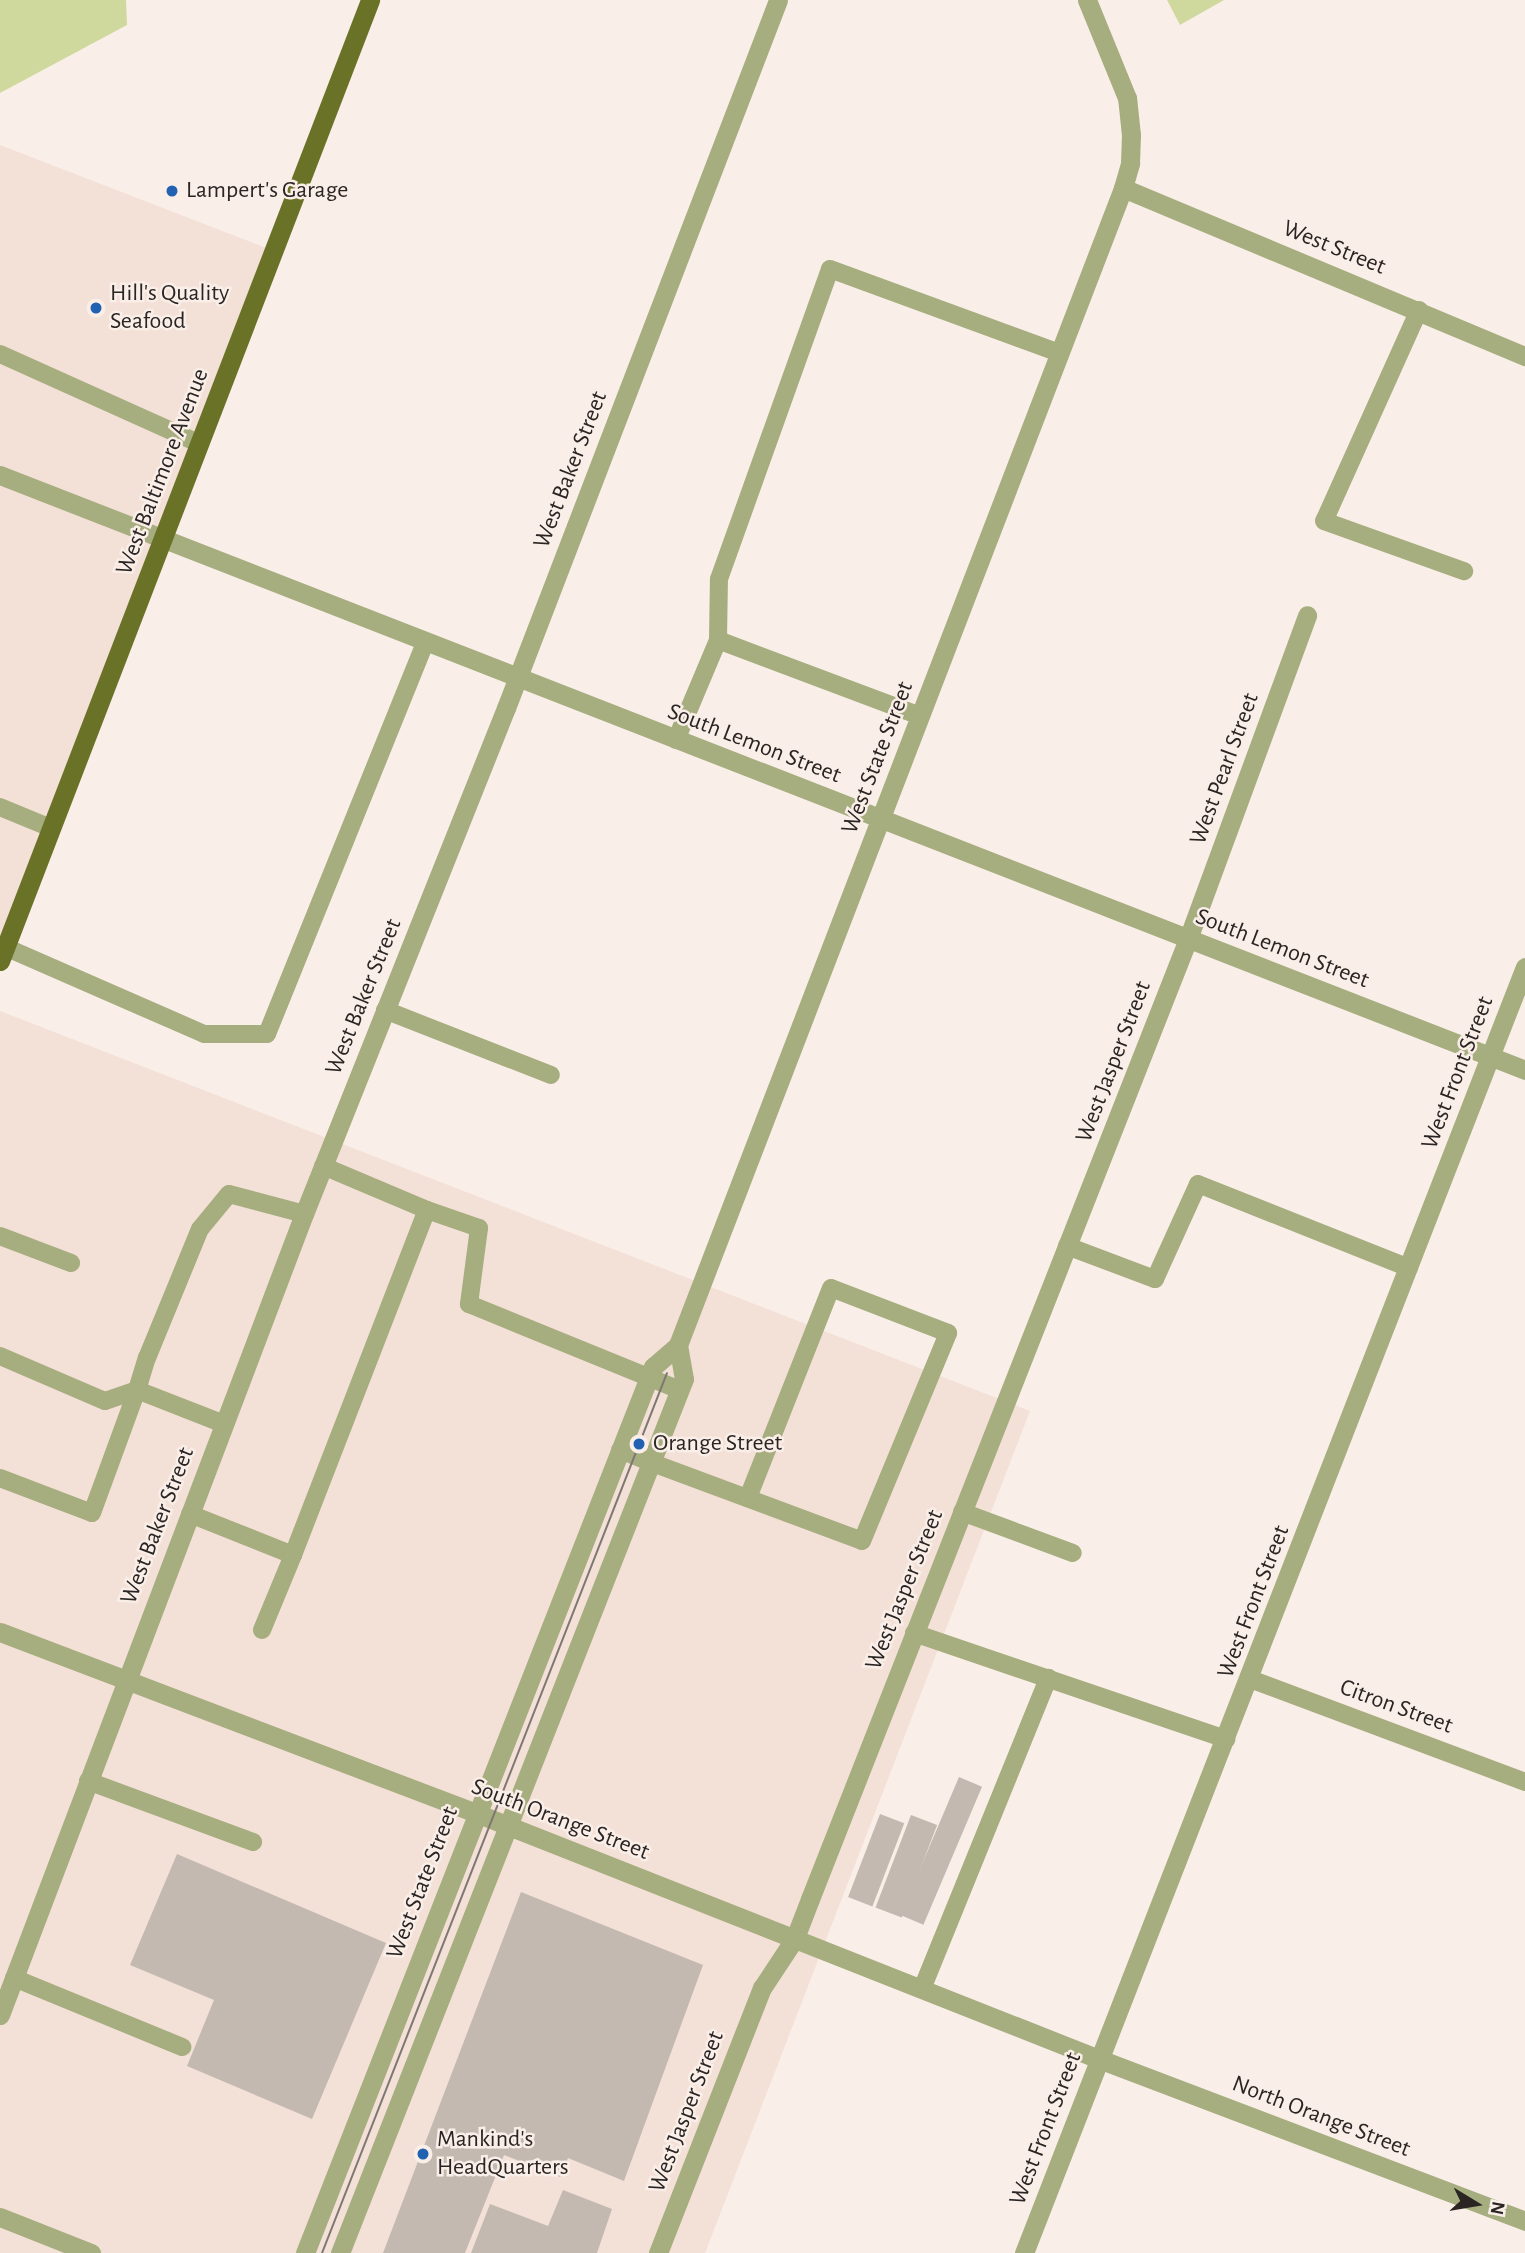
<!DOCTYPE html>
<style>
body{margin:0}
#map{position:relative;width:1525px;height:2253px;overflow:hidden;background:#faeee8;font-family:"Alegreya Sans",sans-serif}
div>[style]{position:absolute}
.built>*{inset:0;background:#f3e0d6}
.green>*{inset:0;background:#d0d99d}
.building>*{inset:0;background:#c3b9b1;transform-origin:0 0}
.service>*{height:18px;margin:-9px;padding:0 9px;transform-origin:9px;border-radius:9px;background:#a6ad7e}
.minor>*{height:19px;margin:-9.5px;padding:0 9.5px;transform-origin:9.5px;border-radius:9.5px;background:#a6ad7e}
.tertiary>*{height:19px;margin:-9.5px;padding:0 9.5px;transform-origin:9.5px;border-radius:9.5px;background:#a6ad7e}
.primary>*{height:19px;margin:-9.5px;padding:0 9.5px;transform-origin:9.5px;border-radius:9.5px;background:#6a7227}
.tram>*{height:2px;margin:-1px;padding:0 1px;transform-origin:1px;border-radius:1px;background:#7f7773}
.dots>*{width:19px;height:19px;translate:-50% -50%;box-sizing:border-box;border:4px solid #faeee8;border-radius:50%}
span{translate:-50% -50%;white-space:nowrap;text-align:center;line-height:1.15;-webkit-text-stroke:5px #faeee8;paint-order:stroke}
.poi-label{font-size:24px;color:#2a2523}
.left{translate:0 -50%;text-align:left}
.street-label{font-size:24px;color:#2a2523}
.north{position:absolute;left:1441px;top:2169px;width:70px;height:70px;-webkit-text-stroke:5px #faeee8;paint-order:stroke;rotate:101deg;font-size:19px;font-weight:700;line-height:28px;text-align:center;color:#2a2523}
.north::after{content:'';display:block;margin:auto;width:24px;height:32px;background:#2a2523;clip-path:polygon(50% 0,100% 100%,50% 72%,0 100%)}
</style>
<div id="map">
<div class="built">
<i style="clip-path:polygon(0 145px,269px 249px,0 943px)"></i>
<i style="clip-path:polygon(0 1011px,1030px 1411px,705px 2253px,0 2253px)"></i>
</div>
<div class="green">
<i style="clip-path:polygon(0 0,126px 0,127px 25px,0 93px)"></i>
<i style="clip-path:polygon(1167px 0,1224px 0,1180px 25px)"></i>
</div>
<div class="building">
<i style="left:959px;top:1777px;width:25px;height:150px;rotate:23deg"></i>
<i style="left:880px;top:1814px;width:26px;height:89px;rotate:21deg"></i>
<i style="left:911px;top:1815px;width:28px;height:99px;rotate:21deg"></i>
<i style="clip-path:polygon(177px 1854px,386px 1943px,312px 2119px,187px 2066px,214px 2000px,130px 1965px)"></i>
<i style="clip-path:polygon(521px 1892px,703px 1965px,624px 2181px,568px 2158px,560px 2177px,504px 2155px,465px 2253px,383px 2253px)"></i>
<i style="clip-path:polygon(563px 2190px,612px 2209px,597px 2253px,471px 2253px,490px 2204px,548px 2226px)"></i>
</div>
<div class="service">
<i style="left:1419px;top:310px;width:231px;rotate:114.2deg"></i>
<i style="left:1324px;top:521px;width:149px;rotate:19.7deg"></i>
<i style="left:0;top:354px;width:219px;rotate:24.2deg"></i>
<i style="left:718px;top:640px;width:61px;rotate:-89.1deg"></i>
<i style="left:719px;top:579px;width:329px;rotate:-70.3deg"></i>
<i style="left:830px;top:269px;width:245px;rotate:20.1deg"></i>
<i style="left:676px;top:740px;width:108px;rotate:-67.2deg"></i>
<i style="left:718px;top:640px;width:216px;rotate:20.6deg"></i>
<i style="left:0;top:807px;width:55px;rotate:22.4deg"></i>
<i style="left:5px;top:947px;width:217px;rotate:23.6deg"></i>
<i style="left:204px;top:1034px;width:63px"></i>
<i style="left:267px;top:1034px;width:423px;rotate:-68deg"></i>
<i style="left:385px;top:1010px;width:178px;rotate:21.4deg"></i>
<i style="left:323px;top:1166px;width:113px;rotate:22.9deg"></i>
<i style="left:0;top:1236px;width:76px;rotate:20.8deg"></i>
<i style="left:1067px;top:1246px;width:94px;rotate:20.6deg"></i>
<i style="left:1155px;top:1279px;width:104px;rotate:-65.6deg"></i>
<i style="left:1198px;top:1184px;width:227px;rotate:21.7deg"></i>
<i style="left:0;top:1356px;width:114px;rotate:23.2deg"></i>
<i style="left:105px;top:1401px;width:34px;rotate:-19deg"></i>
<i style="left:224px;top:1424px;width:93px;rotate:-158.7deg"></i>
<i style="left:137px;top:1390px;width:34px;rotate:-73deg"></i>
<i style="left:147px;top:1358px;width:139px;rotate:-67.7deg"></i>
<i style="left:200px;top:1229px;width:45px;rotate:-50.4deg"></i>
<i style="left:229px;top:1194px;width:78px;rotate:14.9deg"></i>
<i style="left:620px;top:1450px;width:32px;rotate:22deg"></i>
<i style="left:650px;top:1462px;width:226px;rotate:20.4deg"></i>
<i style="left:862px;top:1541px;width:225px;rotate:-67.5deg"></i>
<i style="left:948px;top:1333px;width:125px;rotate:-159deg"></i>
<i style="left:831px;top:1288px;width:226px;rotate:111.6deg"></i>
<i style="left:0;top:1478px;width:98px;rotate:20.8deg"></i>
<i style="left:92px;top:1513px;width:131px;rotate:-69.9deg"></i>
<i style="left:962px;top:1512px;width:118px;rotate:20.3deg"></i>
<i style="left:190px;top:1514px;width:111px;rotate:21.7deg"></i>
<i style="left:293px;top:1555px;width:370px;rotate:-68.8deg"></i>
<i style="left:427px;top:1210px;width:55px;rotate:19.1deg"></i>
<i style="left:479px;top:1228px;width:77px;rotate:97.5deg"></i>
<i style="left:469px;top:1304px;width:228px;rotate:22.2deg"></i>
<i style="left:262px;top:1630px;width:81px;rotate:-67.5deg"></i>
<i style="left:914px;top:1633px;width:330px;rotate:18.8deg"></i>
<i style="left:1250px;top:1679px;width:294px;rotate:20.5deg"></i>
<i style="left:88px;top:1781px;width:176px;rotate:20.3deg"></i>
<i style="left:14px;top:1978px;width:182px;rotate:22.3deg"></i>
<i style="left:922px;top:1989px;width:336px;rotate:-67.9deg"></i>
</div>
<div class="minor">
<i style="left:1123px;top:188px;width:436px;rotate:22.7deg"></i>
<i style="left:0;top:475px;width:1637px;rotate:21.31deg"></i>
<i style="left:0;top:2015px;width:857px;rotate:-69.22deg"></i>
<i style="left:304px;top:1214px;width:545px;rotate:-68.24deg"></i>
<i style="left:506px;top:708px;width:758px;rotate:-68.98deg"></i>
<i style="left:0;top:2217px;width:98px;rotate:21.6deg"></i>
<i style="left:305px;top:2253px;width:952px;rotate:-68.56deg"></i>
<i style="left:653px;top:1367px;width:33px;rotate:-41deg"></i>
<i style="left:678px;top:1345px;width:1240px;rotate:-68.96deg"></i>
<i style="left:1123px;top:188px;width:26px;rotate:-74deg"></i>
<i style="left:1130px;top:163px;width:28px;rotate:-88deg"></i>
<i style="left:1131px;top:135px;width:37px;rotate:-96deg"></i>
<i style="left:1127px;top:98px;width:106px;rotate:-112.2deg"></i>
<i style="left:340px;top:2253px;width:939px;rotate:-68.52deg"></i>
<i style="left:684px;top:1379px;width:35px;rotate:-100deg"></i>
<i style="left:658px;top:2253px;width:285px;rotate:-68.6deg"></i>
<i style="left:762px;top:1988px;width:60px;rotate:-56.6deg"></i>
<i style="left:795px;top:1938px;width:42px;rotate:-69deg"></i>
<i style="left:810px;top:1899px;width:1032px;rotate:-68.51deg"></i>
<i style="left:1188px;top:939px;width:345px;rotate:-69.8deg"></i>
<i style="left:1024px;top:2253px;width:1380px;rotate:-68.72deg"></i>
</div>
<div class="tertiary">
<i style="left:0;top:1632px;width:509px;rotate:20.82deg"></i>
<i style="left:476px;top:1813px;width:670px;rotate:21.55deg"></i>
<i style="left:1099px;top:2059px;width:456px;rotate:20.8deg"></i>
</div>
<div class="primary">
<i style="left:0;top:961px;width:1030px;rotate:-68.94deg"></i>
</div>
<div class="tram">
<i style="left:322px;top:2253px;width:945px;rotate:-68.59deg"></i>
</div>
<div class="dots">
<i style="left:172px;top:191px;background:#2061b2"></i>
<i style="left:96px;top:308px;background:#2061b2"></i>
<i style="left:639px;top:1444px;background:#2061b2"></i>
<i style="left:423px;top:2154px;background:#2061b2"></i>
</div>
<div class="poi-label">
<span class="left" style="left:186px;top:191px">Lampert's Garage</span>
<span class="left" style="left:110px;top:308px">Hill's Quality<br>Seafood</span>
<span class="left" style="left:653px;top:1444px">Orange Street</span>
<span class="left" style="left:437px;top:2154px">Mankind's<br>HeadQuarters</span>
</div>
<div class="street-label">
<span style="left:1334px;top:248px;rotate:22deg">West Street</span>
<span style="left:571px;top:470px;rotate:-69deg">West Baker Street</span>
<span style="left:163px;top:472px;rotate:-69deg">West Baltimore Avenue</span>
<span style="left:754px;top:744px;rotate:21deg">South Lemon Street</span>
<span style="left:878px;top:758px;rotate:-69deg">West State Street</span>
<span style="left:1225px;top:769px;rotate:-70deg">West Pearl Street</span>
<span style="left:1282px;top:949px;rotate:21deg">South Lemon Street</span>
<span style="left:364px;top:997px;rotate:-68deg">West Baker Street</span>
<span style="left:1114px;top:1062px;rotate:-69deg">West Jasper Street</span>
<span style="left:1458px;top:1073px;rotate:-69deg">West Front Street</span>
<span style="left:158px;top:1526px;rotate:-69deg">West Baker Street</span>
<span style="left:905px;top:1590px;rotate:-68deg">West Jasper Street</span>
<span style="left:1254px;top:1602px;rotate:-69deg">West Front Street</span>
<span style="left:1396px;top:1707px;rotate:20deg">Citron Street</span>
<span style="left:560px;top:1820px;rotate:21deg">South Orange Street</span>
<span style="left:423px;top:1883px;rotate:-69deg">West State Street</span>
<span style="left:687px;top:2112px;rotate:-69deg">West Jasper Street</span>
<span style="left:1321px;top:2117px;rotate:21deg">North Orange Street</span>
<span style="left:1046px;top:2129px;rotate:-69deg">West Front Street</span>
</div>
<div class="north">N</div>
</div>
